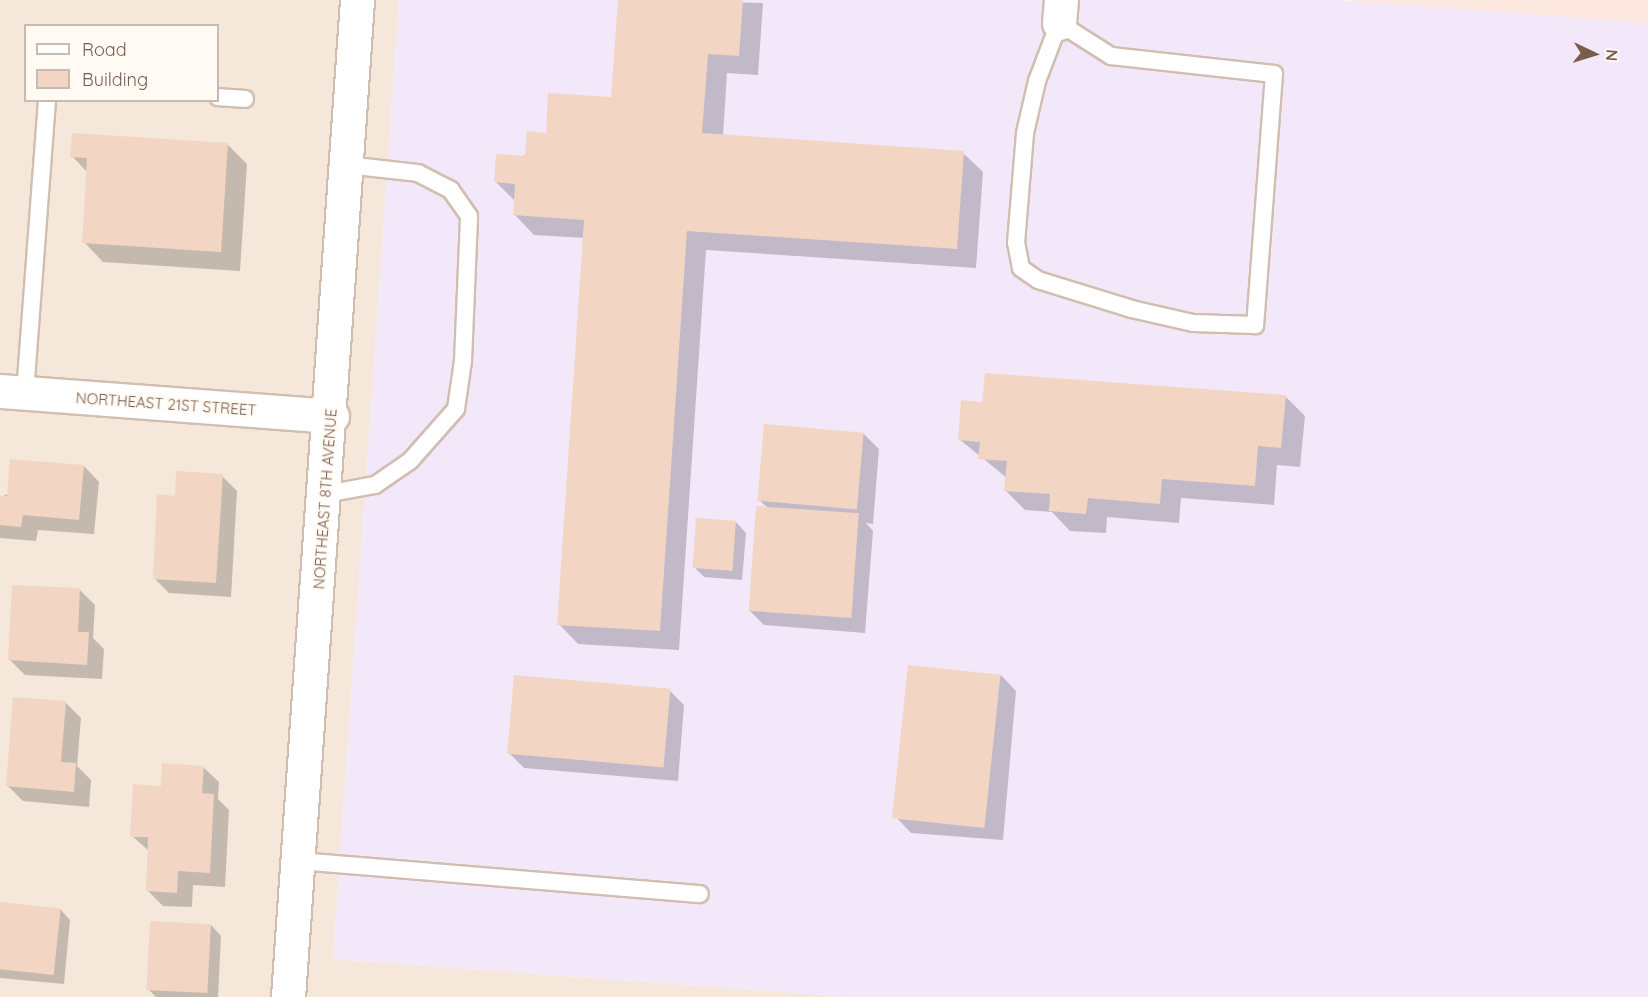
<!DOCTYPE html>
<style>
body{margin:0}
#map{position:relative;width:1648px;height:997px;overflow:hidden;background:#fdf6ec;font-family:Quicksand,sans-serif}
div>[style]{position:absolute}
.residential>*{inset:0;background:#f5e8da}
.commercial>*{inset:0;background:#fde8e0}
.education>*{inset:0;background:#f3e8fa}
.shadow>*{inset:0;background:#0003}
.building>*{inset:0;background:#f3d5c3;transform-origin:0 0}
.roads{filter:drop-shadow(2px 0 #d1beb0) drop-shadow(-2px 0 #d1beb0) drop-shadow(0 2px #d1beb0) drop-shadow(0 -2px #d1beb0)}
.service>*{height:16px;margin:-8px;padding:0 8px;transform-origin:8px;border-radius:8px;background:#fff}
.minor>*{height:33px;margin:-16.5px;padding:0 16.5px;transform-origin:16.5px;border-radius:16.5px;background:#fff}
.tertiary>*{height:33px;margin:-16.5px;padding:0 16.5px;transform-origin:16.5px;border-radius:16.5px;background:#fff}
span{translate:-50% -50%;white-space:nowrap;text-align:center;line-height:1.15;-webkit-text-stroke:4.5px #fffaf3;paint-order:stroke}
.street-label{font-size:15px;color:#7a5c4d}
.legend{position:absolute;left:24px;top:24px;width:195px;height:78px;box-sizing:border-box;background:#fffaf3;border:2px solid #cabbb1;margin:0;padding:8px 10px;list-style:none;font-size:18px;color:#7a5c4d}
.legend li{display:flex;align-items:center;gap:12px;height:30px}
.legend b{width:30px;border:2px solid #cabbb1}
.north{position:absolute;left:1564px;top:24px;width:60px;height:60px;-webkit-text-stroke:4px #fffaf3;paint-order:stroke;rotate:94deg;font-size:16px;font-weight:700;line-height:24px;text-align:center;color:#7a5c4d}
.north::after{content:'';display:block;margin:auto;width:21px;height:27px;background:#7a5c4d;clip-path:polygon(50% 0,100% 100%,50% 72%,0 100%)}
</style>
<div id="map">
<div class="residential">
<i style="clip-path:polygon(evenodd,0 0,399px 0,333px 959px,850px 997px,0 997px,0 0,26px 26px,218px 26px,218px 100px,26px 100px,26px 26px)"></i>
</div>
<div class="commercial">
<i style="clip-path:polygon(1648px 0,1648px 23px,1352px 1px,1352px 0)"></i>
</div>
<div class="education">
<i style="clip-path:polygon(399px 0,1340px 0,1648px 23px,1648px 997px,850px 997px,333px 959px)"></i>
</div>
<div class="shadow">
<i style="clip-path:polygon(619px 0,763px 3px,758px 75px,727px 73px,723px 136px,963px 153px,983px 172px,976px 268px,706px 250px,679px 650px,578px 644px,559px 624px,585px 238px,534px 235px,515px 215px,516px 202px,496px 182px,547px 134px,612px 99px)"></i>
<i style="clip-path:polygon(227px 144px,247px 164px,240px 271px,103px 262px,84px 242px,88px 173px,72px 156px)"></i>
<i style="clip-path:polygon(1285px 396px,1305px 416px,1300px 467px,1277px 465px,1274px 505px,1181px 498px,1179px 523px,1107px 517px,1106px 533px,1070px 531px,1052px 512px,1025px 510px,1006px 491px,1007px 478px,959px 439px,984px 403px)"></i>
<i style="clip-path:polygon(863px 433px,879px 449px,873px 524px,866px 523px,873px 531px,865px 633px,764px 625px,749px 610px,768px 508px,759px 500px)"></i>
<i style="clip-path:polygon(84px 466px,99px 482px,94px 534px,38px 530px,36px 541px,0 538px,0 497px)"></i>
<i style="clip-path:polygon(222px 476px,237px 491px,231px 597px,169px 593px,154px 578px,176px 497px)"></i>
<i style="clip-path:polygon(736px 522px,746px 533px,742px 580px,704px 577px,694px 567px)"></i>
<i style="clip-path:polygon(80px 590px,95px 605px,93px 638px,104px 649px,102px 679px,25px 675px,10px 660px)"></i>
<i style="clip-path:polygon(1001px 675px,1016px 691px,1003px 840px,911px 833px,896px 817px)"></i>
<i style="clip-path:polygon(669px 690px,684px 705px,678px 781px,524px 768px,509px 753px)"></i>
<i style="clip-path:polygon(66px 703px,81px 718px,77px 766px,91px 780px,89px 807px,23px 801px,8px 786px)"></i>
<i style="clip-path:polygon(203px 767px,219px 782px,218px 799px,229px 810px,225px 887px,193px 885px,192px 907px,163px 906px,147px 890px,149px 851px,132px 836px,162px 788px)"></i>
<i style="clip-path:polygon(0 904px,60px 909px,70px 920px,64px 984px,0 978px)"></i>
<i style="clip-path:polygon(211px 925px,221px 936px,218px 997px,156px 997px,149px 990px)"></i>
</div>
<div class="building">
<i style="clip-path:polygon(618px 0,743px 0,739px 56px,708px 54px,702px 133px,964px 151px,957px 249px,687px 231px,660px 631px,557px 625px,584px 220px,513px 215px,515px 184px,494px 182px,496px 154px,525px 156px,527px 131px,546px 133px,548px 93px,611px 97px)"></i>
<i style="clip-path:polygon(72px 133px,228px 143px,221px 252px,82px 243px,87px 158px,70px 157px)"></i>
<i style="clip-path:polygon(985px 373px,1286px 395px,1281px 448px,1258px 446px,1255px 486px,1162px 479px,1160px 504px,1088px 498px,1086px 514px,1049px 511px,1050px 494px,1004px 491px,1007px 461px,978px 459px,980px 442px,958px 440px,961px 400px,982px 402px)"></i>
<i style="left:764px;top:424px;width:100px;height:77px;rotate:5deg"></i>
<i style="clip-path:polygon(10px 459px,84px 465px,79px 520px,23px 515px,21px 527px,0 525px,0 496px,7px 496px)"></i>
<i style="clip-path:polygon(176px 471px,223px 474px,216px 583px,153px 579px,157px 494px,175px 496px)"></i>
<i style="left:756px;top:506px;width:103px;height:105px;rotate:4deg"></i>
<i style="left:696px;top:518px;width:40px;height:50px;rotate:4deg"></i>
<i style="clip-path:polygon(12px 585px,80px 588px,78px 632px,89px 632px,87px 665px,8px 660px)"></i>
<i style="left:908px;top:665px;width:93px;height:154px;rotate:6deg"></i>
<i style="left:514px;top:675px;width:157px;height:79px;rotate:5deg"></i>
<i style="clip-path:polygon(13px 697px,66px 701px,61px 762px,76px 763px,74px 792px,6px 786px)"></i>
<i style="clip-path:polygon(162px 763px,204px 766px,202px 793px,214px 794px,210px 873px,178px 871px,177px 893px,146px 891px,148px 837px,130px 837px,133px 784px,161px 786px)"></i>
<i style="left:0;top:902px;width:61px;height:67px;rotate:6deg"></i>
<i style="left:150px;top:921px;width:61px;height:69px;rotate:3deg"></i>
</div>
<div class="roads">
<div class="service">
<i style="left:1059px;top:23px;width:62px;rotate:32.4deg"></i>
<i style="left:1111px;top:56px;width:164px;rotate:6.3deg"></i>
<i style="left:1274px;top:74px;width:252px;rotate:94.3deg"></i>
<i style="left:1255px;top:325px;width:62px;rotate:-178.2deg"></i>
<i style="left:1193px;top:323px;width:63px;rotate:-167.1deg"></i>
<i style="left:1132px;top:309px;width:98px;rotate:-162.9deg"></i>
<i style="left:1038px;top:280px;width:21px;rotate:-145deg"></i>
<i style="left:1021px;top:268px;width:25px;rotate:-101deg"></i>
<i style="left:1016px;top:243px;width:110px;rotate:-85.3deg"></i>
<i style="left:1025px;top:133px;width:53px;rotate:-77deg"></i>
<i style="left:1037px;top:81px;width:62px;rotate:-69.2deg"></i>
<i style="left:218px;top:97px;width:27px;rotate:4deg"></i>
<i style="left:25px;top:393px;width:294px;rotate:-85.7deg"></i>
<i style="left:326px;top:494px;width:50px;rotate:-10.4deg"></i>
<i style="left:375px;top:485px;width:42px;rotate:-34.4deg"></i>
<i style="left:410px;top:461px;width:69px;rotate:-48.5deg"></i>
<i style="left:456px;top:409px;width:49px;rotate:-81.7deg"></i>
<i style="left:463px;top:361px;width:145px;rotate:-87.6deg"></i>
<i style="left:469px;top:216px;width:32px;rotate:-125deg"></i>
<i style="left:451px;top:190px;width:37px;rotate:-153deg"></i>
<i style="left:418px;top:173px;width:71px;rotate:-173.6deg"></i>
<i style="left:298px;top:861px;width:403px;rotate:4.7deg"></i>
</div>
<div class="minor">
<i style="left:1059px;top:23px;width:23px;rotate:-85deg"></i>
<i style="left:0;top:391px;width:333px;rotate:4.3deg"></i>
</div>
<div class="tertiary">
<i style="left:288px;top:997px;width:999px;rotate:-86.04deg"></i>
</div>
</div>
<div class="street-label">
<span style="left:166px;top:404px;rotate:4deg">NORTHEAST 21ST STREET</span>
<span style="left:325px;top:499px;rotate:-86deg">NORTHEAST 8TH AVENUE</span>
</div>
<ul class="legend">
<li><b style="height:8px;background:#fff"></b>Road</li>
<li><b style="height:16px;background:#f3d5c3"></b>Building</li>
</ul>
<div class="north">N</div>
</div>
